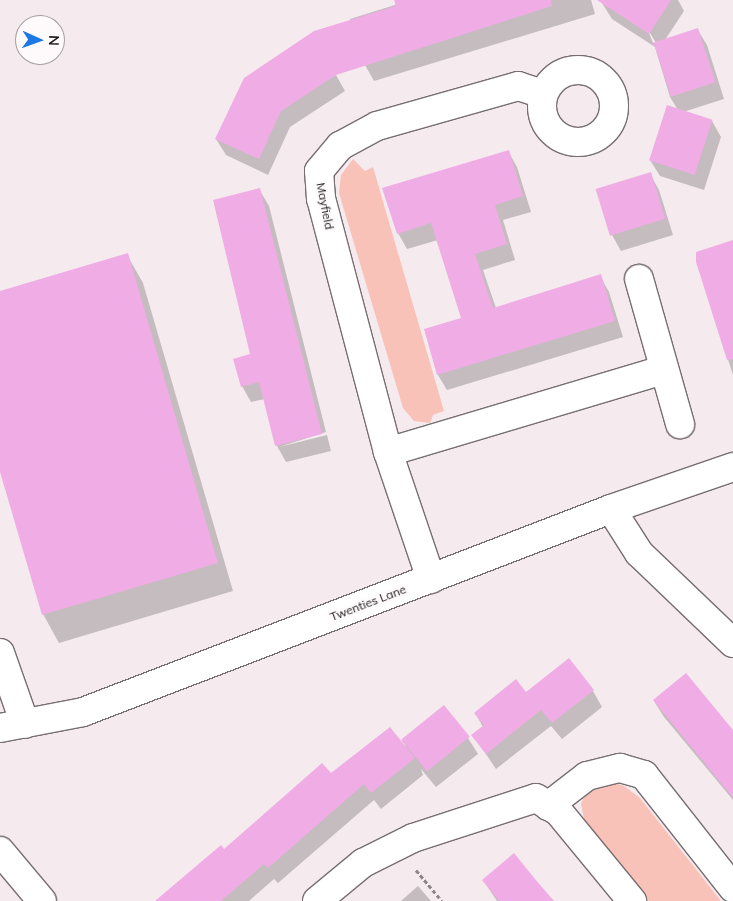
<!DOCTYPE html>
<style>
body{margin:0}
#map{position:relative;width:733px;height:901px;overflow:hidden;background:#f5ebef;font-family:Mulish,sans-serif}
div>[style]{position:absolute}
.green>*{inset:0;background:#f9c2b8}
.shadow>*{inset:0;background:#0003}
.building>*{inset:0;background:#f0ace5;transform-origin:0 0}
.path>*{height:3px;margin-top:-1.5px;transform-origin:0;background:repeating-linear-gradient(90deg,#8e878a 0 4px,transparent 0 6.5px)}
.roads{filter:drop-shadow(1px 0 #776e71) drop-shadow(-1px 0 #776e71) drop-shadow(0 1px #776e71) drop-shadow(0 -1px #776e71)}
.minor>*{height:28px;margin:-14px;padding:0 14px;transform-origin:14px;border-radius:14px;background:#fff}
.minor>.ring{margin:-14px;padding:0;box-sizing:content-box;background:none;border:28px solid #fff;border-radius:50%}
span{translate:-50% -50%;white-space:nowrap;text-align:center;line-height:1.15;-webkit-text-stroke:5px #fefafc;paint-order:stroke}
.street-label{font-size:12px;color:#161314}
.north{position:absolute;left:15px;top:15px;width:50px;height:50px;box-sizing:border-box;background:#fefafc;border:1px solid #a19e9f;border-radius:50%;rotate:92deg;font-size:14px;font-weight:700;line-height:20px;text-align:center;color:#161314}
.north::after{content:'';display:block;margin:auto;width:18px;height:22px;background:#1b78e2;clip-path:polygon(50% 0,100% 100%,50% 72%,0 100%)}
</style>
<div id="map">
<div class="green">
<i style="clip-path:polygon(353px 159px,365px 171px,373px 167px,444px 411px,433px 415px,430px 423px,414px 421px,403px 408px,339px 193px,341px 175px)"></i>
<i style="clip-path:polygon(609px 781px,624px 786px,640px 798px,721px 901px,649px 901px,585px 824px,581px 804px,586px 792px,596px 784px)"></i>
</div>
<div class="shadow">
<i style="clip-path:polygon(411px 0,591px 0,595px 14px,374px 81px,365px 65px,350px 19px)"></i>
<i style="clip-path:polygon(evenodd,604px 0,678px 0,684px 11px,665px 40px,697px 29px,707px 45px,724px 99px,683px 112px,712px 121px,721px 137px,704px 190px,660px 176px,650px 160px,678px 110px,670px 97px,655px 47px,612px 19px,602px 3px,604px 0,647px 28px,656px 43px,653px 43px,647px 28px)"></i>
<i style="clip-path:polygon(336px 75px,345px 91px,290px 127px,268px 175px,226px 155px,216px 139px)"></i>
<i style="clip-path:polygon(508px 151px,517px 167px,531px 212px,503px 220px,515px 260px,483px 270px,496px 308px,600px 276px,609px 292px,623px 337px,447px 390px,438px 375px,425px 330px,463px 318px,438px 240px,407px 249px,398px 233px)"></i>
<i style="clip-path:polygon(650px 174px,659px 190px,673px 235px,621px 251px,612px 235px)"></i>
<i style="clip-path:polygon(259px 189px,269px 206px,326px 432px,279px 447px,327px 435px,331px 451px,286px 462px,277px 446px,265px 399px,251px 402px,242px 386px,252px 355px)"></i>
<i style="clip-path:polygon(733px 241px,733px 375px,697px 262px)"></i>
<i style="clip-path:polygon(127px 255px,143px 283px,233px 591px,59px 643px,43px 614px,0 467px,0 292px)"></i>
<i style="clip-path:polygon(593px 691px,602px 707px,562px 739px,551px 726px,496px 769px,473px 735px,483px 727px,475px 713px,526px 693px)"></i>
<i style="clip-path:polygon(654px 701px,733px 732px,733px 800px,664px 717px)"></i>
<i style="clip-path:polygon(468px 738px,478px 754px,436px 787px,421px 769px,423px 775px,381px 809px,374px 800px,278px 883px,274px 879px,249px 901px,158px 901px,330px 775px,406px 746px,402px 741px)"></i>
<i style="clip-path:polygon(483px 880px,552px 901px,497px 901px)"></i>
<i style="clip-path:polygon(418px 886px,431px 901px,401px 901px)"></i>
</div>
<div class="building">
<i style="clip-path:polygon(394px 0,551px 0,552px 6px,336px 75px,281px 111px,259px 159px,215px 139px,244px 78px,314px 31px,396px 6px)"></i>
<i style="clip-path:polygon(597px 0,671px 0,649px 34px)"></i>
<i style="left:698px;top:28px;width:57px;height:47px;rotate:72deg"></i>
<i style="left:667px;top:105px;width:48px;height:58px;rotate:18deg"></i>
<i style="clip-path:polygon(509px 150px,523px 196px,495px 205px,507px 244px,475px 254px,493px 308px,601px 274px,615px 321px,437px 375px,424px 329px,461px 318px,431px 223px,397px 234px,382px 188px)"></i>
<i style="left:651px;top:172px;width:49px;height:58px;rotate:73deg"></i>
<i style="clip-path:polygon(260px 188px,322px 434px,275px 446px,259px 382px,241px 387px,233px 359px,250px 354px,213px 200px)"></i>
<i style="clip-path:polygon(733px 240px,733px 359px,727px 360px,696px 262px,696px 252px)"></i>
<i style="clip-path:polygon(128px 253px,218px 563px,42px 615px,0 472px,0 291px)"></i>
<i style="clip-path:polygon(569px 658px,594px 690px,552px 723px,541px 710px,486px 754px,471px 735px,484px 725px,474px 713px,516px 679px,526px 692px)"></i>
<i style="clip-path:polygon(686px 673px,733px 730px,733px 798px,653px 700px)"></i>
<i style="left:444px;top:705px;width:41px;height:55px;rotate:51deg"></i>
<i style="clip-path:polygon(390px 727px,415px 758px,371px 793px,364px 784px,268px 868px,264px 864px,221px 901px,155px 901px,221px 845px,224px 849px,322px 763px,331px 773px)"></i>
<i style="clip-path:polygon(514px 853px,535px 879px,554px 901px,499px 901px,482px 880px)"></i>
</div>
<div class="path">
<i style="left:416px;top:870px;width:40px;rotate:50deg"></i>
</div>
<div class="roads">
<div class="minor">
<i class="ring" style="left:542px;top:70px;width:44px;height:44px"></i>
<i style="left:639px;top:279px;width:151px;rotate:74.2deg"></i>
<i style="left:388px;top:452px;width:287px;rotate:-16.6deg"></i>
<i style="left:611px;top:509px;width:52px;rotate:57.5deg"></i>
<i style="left:639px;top:553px;width:130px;rotate:43.8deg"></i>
<i style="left:431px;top:579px;width:134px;rotate:-108.7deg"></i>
<i style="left:388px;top:452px;width:262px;rotate:-104.8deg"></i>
<i style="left:321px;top:199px;width:28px;rotate:-94deg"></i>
<i style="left:319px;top:171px;width:33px;rotate:-50deg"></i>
<i style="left:340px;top:146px;width:42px;rotate:-28.4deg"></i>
<i style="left:377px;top:126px;width:147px;rotate:-15.8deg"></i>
<i style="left:518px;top:86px;width:26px;rotate:18deg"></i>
<i style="left:0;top:653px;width:75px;rotate:70.6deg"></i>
<i style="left:0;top:728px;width:85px;rotate:-10.9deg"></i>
<i style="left:83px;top:712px;width:566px;rotate:-21.03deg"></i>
<i style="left:611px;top:509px;width:129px;rotate:-19deg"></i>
<i style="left:548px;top:806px;width:49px;rotate:-37.6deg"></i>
<i style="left:587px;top:776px;width:34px;rotate:-14deg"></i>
<i style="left:620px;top:768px;width:25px;rotate:16deg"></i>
<i style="left:644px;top:775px;width:144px;rotate:51.8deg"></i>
<i style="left:0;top:851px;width:65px;rotate:50deg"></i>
<i style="left:317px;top:901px;width:60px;rotate:-39.6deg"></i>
<i style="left:363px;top:863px;width:56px;rotate:-26.6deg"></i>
<i style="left:413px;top:838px;width:129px;rotate:-18deg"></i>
<i style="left:536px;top:798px;width:26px;rotate:31deg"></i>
<i style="left:558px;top:811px;width:117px;rotate:50.6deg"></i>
</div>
</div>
<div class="street-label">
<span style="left:325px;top:206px;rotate:79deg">Mayfield</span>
<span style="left:368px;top:603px;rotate:-21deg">Twenties Lane</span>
</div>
<div class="north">N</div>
</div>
